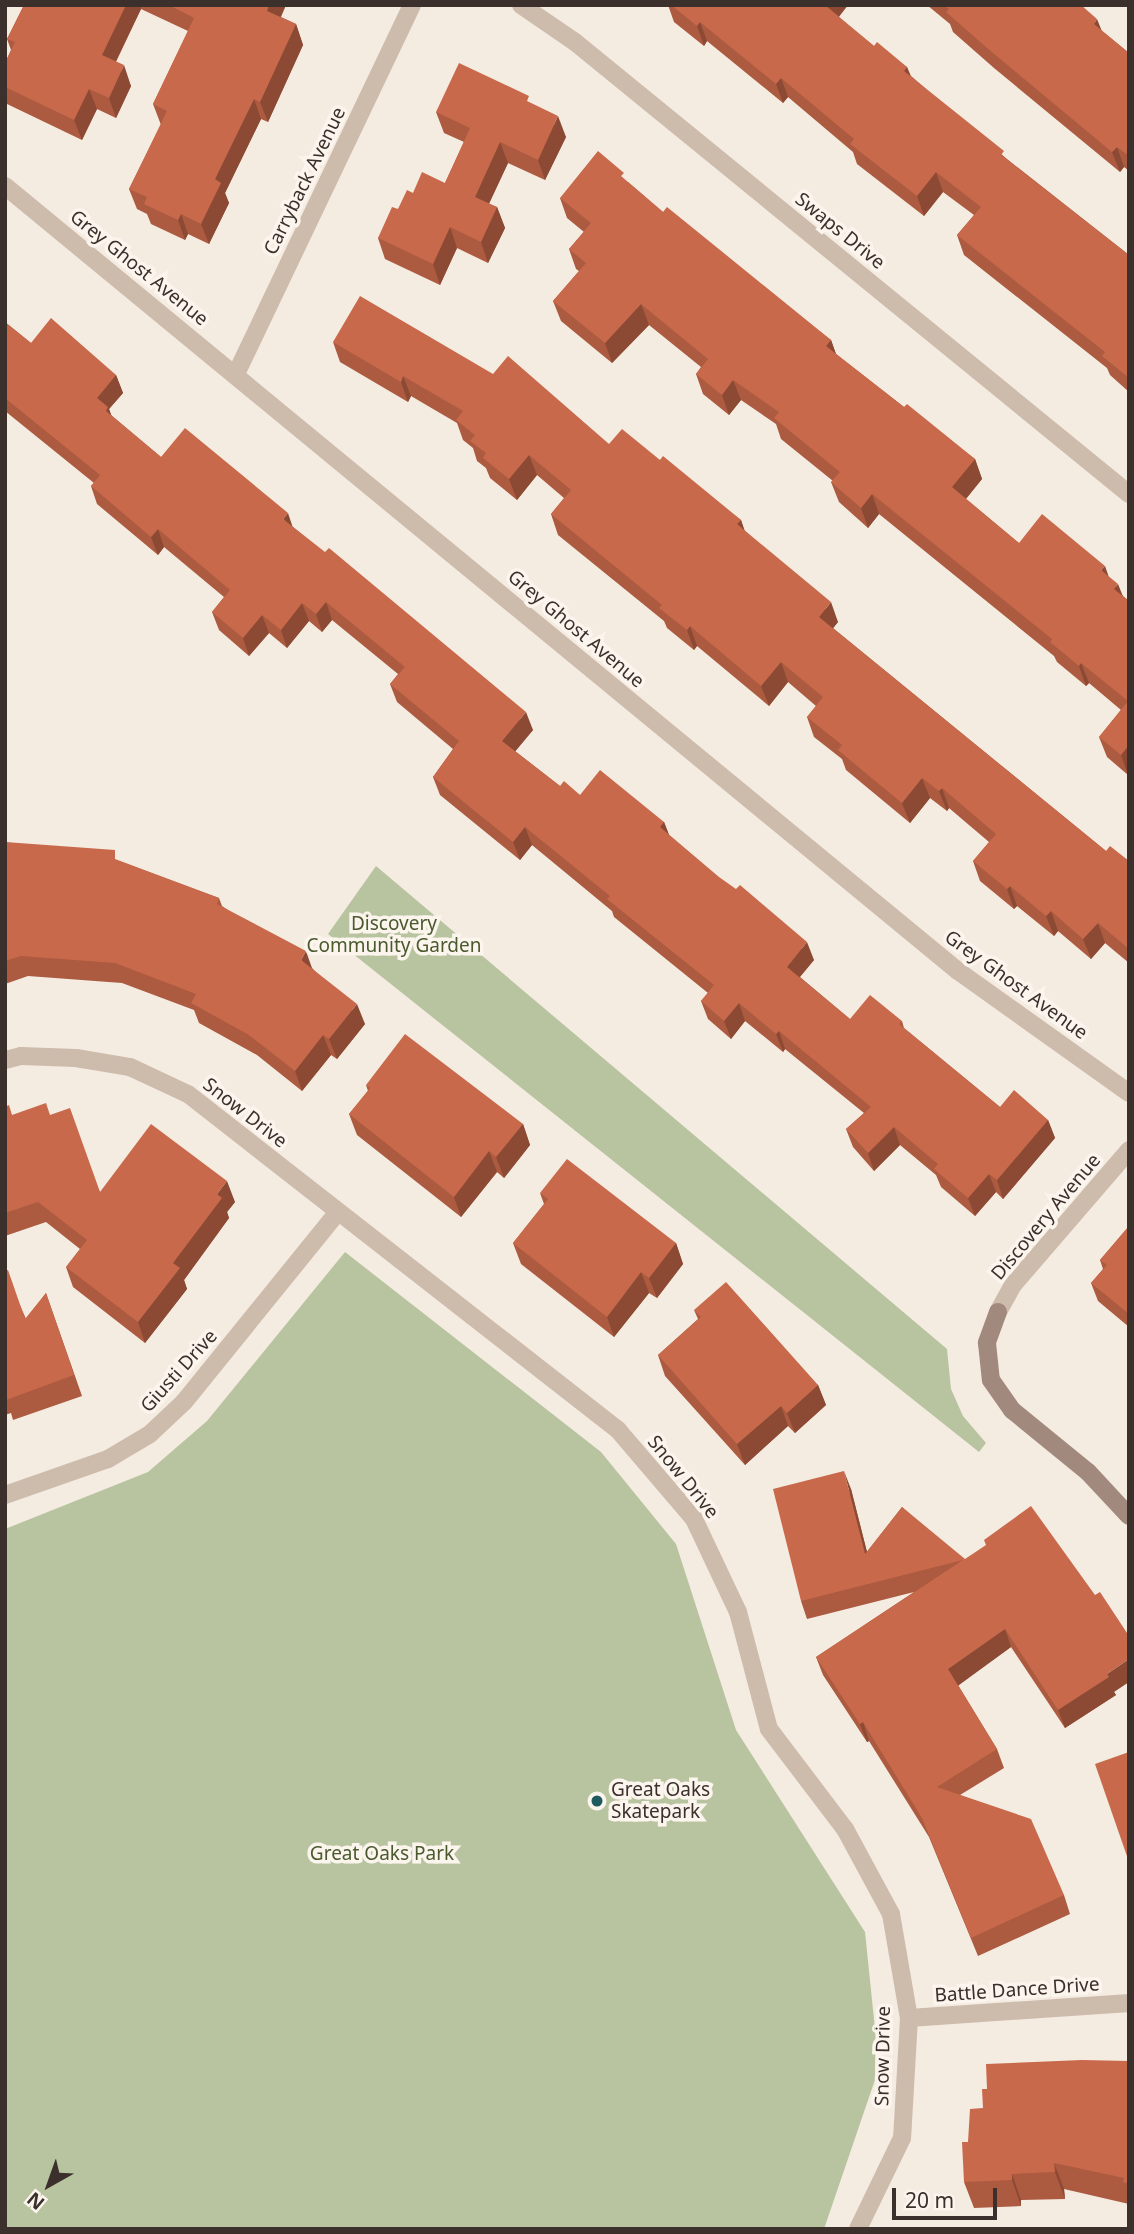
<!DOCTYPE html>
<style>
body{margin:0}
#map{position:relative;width:1134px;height:2234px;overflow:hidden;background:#f4ebe1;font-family:"Noto Sans",sans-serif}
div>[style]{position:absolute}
.green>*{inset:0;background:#b8c4a0}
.street>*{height:18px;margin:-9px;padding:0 9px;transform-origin:9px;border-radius:9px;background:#cdbbac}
.secondary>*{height:18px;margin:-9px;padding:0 9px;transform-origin:9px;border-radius:9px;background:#a18a7d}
.wall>*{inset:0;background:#ac5a40}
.shaded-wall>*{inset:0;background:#8c4a34}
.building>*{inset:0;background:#c8694b}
.dots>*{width:19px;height:19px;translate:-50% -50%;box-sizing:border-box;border:4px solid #fbf5ee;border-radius:50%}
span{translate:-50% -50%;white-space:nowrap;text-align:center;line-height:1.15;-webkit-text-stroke:7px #fbf5ee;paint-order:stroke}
.street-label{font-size:19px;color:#3b302b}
.park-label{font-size:19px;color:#4a5a2e}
.poi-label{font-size:19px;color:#3b302b}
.left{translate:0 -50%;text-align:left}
.frame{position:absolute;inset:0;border:7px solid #3b302b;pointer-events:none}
.north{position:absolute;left:14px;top:2150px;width:70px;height:70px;-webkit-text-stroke:5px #fbf5ee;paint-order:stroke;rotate:220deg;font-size:19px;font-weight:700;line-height:28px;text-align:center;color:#3b302b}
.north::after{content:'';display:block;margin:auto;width:24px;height:32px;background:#3b302b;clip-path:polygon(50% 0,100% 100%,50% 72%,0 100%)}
.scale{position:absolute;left:892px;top:2188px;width:105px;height:32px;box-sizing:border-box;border:4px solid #3b302b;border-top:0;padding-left:9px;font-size:21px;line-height:24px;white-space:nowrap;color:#3b302b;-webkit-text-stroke:5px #fbf5ee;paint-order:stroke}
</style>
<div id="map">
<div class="green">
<i style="clip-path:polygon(376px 866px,947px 1349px,951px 1389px,963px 1416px,986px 1443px,979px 1452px,328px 934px)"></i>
<i style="clip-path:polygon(345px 1252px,601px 1452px,676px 1544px,736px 1730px,865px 1932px,879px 2068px,824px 2229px,5px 2229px,5px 1529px,148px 1472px,207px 1421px)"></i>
</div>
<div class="street">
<i style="left:521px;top:5px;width:65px;rotate:34.4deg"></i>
<i style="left:575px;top:42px;width:715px;rotate:39.21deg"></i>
<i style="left:5px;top:186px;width:1235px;rotate:39.48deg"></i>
<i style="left:958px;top:971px;width:210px;rotate:35.5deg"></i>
<i style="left:236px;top:374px;width:409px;rotate:-64.5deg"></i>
<i style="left:5px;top:1060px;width:16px;rotate:-14deg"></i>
<i style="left:21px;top:1056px;width:55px;rotate:2.1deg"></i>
<i style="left:76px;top:1058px;width:55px;rotate:9.5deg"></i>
<i style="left:130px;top:1067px;width:64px;rotate:25deg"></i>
<i style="left:188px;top:1094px;width:546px;rotate:38deg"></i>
<i style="left:618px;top:1430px;width:117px;rotate:49.5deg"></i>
<i style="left:694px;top:1519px;width:103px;rotate:64.7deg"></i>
<i style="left:738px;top:1612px;width:121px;rotate:75.2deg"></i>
<i style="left:769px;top:1729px;width:126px;rotate:52.8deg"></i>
<i style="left:845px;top:1829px;width:97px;rotate:61.6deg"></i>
<i style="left:891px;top:1914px;width:106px;rotate:80.2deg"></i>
<i style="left:909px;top:2018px;width:120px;rotate:93.3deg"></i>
<i style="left:902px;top:2138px;width:101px;rotate:115.8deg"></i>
<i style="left:998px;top:1312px;width:31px;rotate:-61deg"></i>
<i style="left:1013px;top:1285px;width:178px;rotate:-49.3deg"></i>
<i style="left:5px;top:1495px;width:109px;rotate:-19.3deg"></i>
<i style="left:108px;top:1459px;width:49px;rotate:-30.8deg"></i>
<i style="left:150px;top:1434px;width:47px;rotate:-43.3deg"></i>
<i style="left:184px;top:1402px;width:243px;rotate:-51deg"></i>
<i style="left:909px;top:2018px;width:221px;rotate:-3.9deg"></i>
</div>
<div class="secondary">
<i style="left:998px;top:1312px;width:33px;rotate:110deg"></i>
<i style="left:987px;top:1343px;width:37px;rotate:84deg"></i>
<i style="left:991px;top:1380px;width:37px;rotate:55deg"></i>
<i style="left:1012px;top:1410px;width:98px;rotate:39.2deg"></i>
<i style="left:1088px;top:1472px;width:60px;rotate:47deg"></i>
</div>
<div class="wall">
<i style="clip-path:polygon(24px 5px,286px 5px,281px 17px,296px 24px,303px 45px,268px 122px,261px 119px,225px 193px,229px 203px,209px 244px,188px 234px,185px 240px,151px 224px,147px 214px,137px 209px,129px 189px,161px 125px,153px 104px,188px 31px,141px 9px,116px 62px,131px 86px,116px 118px,97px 109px,82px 140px,5px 103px,5px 63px,11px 50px,7px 39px)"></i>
<i style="clip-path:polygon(668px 5px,848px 5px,838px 17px,874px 46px,907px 67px,911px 76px,1007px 159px,1129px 255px,1129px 392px,1110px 375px,1107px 368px,964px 255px,957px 235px,974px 215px,943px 192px,924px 216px,857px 164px,853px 152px,788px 97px,783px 103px,707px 41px,704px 46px,674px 22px)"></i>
<i style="clip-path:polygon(927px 5px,1081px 5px,1102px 31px,1129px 53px,1129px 171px,1124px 167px,1120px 172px,994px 68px,953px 32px,950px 24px)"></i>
<i style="clip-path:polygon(532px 104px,566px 137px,545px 180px,508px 163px,489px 204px,497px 207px,505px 228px,488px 263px,457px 248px,440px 285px,385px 259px,378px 238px,398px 209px,413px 193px,445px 183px,464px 142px,444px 133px,436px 112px)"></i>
<i style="clip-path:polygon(628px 182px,663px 212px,831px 340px,836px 354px,904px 407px,975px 459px,982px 479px,966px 499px,1019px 543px,1108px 576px,1123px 596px,1129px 601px,1128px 775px,1107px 757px,1099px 737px,1121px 710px,1089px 683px,1086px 686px,1057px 662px,1054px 656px,879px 514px,868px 528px,839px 502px,831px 482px,833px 481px,781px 439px,776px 424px,741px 400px,729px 415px,703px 394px,696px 374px,701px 367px,649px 325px,612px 363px,561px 321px,553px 301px,579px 271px,576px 269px,569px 249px,584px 232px,567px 218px,560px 198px)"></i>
<i style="clip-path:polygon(5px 322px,31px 343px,116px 375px,123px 393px,109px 409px,111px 415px,161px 457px,293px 527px,533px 730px,515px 751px,560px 786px,580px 795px,664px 822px,669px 835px,814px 960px,800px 977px,850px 1019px,902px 1021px,904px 1028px,1000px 1107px,1048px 1120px,1055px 1138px,1003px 1199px,996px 1192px,975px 1216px,941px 1187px,936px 1175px,900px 1145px,874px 1171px,853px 1147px,846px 1129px,864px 1113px,785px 1049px,783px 1052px,745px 1021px,731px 1039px,708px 1019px,701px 1001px,708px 993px,614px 917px,612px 911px,532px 845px,520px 860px,440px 795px,433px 777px,453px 749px,397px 702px,390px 684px,398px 674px,332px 620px,322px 632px,309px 621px,287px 648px,269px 633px,249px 656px,219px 630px,212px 612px,224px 597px,164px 547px,158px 555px,97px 504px,91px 486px,94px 483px,5px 411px)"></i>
<i style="clip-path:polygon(333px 342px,609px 444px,660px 460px,741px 520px,744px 530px,838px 622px,833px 628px,1106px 851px,1129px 861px,1129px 963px,1105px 943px,1091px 959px,1058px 931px,1054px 936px,1017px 906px,1014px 909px,980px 881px,973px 861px,989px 842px,949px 808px,947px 811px,930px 798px,910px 823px,846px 770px,842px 759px,814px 737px,807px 717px,816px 706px,788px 682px,769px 706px,697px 646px,694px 650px,667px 628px,664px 621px,558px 535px,551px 514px,564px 498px,537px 475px,517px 500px,490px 478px,486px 468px,477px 461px,473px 448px,463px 440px,457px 423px,411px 396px,408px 402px,340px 362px)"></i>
<i style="clip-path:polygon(5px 842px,119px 861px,219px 898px,222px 906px,312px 968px,365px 1024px,337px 1059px,331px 1055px,302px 1091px,257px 1055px,199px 1023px,194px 1010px,122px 983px,28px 976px,5px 984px)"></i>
<i style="clip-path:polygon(366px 1085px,523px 1124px,530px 1145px,504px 1178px,497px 1172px,461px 1217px,357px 1135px,349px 1114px,368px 1091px)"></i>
<i style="clip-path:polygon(5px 1107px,12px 1115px,50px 1115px,100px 1192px,235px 1202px,227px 1212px,229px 1218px,184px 1280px,187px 1289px,145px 1343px,73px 1287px,66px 1267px,80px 1249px,46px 1222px,5px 1236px)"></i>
<i style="clip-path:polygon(540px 1193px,676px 1243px,683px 1264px,657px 1298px,649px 1293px,614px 1337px,521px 1264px,513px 1243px,544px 1204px)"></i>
<i style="clip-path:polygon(1129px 1226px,1129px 1327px,1098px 1301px,1091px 1283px,1103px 1269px,1100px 1260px)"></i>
<i style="clip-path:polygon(5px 1271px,26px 1319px,46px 1293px,82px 1396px,13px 1420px,11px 1413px,5px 1415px)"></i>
<i style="clip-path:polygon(694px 1310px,818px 1385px,826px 1405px,795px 1433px,788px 1426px,745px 1465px,665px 1376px,658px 1355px,698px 1319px)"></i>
<i style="clip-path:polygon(851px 1489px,867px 1552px,902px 1507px,1114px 1692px,1116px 1695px,1065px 1728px,1011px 1647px,958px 1685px,997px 1749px,1004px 1768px,960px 1795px,1064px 1895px,1070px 1914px,978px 1956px,929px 1837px,869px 1741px,867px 1742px,823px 1675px,816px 1657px,914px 1592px,807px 1619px,801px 1601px)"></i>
<i style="clip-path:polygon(1129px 2061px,1129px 2204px,1064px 2189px,1065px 2199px,1021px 2200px,1021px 2206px,974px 2208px,964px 2182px,968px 2142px,983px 2108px,987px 2089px)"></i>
</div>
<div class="shaded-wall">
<i style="clip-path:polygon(126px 5px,140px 5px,141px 9px,109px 75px,102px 55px)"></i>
<i style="clip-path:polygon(269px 5px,286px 5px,274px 31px,267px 11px)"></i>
<i style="clip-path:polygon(825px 5px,848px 5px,832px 26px)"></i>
<i style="clip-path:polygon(1097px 19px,1105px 39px,1094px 24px)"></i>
<i style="clip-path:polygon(700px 22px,707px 41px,704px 46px,697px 26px)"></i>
<i style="clip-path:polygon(296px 24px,303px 45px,268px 122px,260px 102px)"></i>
<i style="clip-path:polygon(124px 65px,131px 86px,116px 118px,109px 98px)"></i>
<i style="clip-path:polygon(907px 67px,914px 87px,904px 71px)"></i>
<i style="clip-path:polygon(781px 78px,788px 97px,783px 103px,776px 84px)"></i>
<i style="clip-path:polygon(89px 89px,97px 109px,82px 140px,74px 120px)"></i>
<i style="clip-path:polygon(254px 99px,261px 119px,225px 193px,229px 203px,209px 244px,201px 224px,215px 179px)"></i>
<i style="clip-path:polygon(558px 116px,566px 137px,545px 180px,538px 160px)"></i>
<i style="clip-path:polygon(500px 142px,508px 163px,482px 218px,475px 197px)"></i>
<i style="clip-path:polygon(1117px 147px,1124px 167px,1120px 172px,1112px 152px)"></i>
<i style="clip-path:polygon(936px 172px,943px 192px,924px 216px,917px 196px)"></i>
<i style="clip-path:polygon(497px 207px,505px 228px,488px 263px,481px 242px)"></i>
<i style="clip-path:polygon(181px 214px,188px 234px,185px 240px,178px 220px)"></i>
<i style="clip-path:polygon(450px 227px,457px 248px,440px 285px,433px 264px)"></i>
<i style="clip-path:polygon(641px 304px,649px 325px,612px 363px,605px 343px)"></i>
<i style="clip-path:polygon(831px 340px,838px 360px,826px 346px)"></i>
<i style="clip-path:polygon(116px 375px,123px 393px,109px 409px,115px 425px,97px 398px)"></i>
<i style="clip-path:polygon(403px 376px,411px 396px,408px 402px,401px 382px)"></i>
<i style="clip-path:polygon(733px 380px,741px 400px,729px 415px,722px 395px)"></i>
<i style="clip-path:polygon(529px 455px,537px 475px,517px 500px,509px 479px)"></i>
<i style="clip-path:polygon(975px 459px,982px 479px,959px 507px,952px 487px)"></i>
<i style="clip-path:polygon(872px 494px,879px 514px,868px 528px,861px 508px)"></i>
<i style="clip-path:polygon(288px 513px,294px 531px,283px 519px)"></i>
<i style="clip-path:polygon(741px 520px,748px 540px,737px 524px)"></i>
<i style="clip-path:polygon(158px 529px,164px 547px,158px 555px,151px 537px)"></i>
<i style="clip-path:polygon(1105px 566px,1112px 586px,1101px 570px)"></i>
<i style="clip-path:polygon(1118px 584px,1126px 604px,1114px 589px)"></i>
<i style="clip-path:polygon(326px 602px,332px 620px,322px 632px,316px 614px)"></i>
<i style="clip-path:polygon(831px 602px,838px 622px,826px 637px,819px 617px)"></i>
<i style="clip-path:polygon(302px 603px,309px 621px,287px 648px,281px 630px)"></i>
<i style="clip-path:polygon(262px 615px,269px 633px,249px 656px,243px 638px)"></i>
<i style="clip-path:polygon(690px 626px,697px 646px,694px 650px,687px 630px)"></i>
<i style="clip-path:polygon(781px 662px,788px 682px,769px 706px,761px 686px)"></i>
<i style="clip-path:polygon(1081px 663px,1089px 683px,1086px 686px,1079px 666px)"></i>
<i style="clip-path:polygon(526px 712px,533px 730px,509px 759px,502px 741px)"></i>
<i style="clip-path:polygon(1129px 745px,1129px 774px,1128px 775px,1121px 755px)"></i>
<i style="clip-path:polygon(922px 778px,930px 798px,910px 823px,902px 803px)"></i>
<i style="clip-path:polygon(942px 788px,949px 808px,947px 811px,939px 791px)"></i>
<i style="clip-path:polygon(664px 822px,671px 840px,660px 827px)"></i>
<i style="clip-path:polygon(525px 827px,532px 845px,520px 860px,513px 842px)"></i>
<i style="clip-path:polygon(1010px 886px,1017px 906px,1014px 909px,1007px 889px)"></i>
<i style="clip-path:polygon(1051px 911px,1058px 931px,1054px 936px,1046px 916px)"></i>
<i style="clip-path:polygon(1098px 923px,1105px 943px,1091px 959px,1083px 939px)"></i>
<i style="clip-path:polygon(807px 942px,814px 960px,793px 985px,787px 967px)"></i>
<i style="clip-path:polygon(306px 951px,313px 971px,301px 960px)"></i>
<i style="clip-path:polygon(739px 1003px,745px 1021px,731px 1039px,724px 1021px)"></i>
<i style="clip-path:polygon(357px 1004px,365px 1024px,337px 1059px,329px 1039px)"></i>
<i style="clip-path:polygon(779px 1031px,785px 1049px,783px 1052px,776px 1034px)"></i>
<i style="clip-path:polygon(323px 1035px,331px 1055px,302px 1091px,295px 1071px)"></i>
<i style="clip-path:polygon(1048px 1120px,1055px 1138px,1003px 1199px,997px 1180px)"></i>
<i style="clip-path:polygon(523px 1124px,530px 1145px,504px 1178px,496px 1157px)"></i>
<i style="clip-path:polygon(894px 1127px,900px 1145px,874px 1171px,868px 1153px)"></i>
<i style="clip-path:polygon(489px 1151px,497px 1172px,461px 1217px,454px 1197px)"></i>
<i style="clip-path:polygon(989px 1174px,996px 1192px,975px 1216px,968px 1198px)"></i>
<i style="clip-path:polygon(227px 1181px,235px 1202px,227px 1212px,229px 1218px,184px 1280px,187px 1289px,145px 1343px,138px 1322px,173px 1263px,217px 1194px)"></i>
<i style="clip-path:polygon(676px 1243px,683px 1264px,657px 1298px,649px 1278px)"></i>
<i style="clip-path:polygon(641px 1272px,649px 1293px,614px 1337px,607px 1317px)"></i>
<i style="clip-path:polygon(818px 1385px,826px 1405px,795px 1433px,787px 1413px)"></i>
<i style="clip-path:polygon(781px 1406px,788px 1426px,745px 1465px,737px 1444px)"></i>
<i style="clip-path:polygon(844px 1471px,851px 1489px,872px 1572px,865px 1554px)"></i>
<i style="clip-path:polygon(1005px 1629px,1011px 1647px,955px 1688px,948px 1669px)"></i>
<i style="clip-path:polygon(1129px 1659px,1129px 1682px,1114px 1692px,1116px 1695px,1065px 1728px,1058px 1710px,1107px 1674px)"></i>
<i style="clip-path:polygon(863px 1722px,869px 1741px,867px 1742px,860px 1724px)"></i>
<i style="clip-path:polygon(1054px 2163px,1064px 2189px,1065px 2199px,1055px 2172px)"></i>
<i style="clip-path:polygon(1012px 2174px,1021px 2200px,1021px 2206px,1012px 2180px)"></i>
</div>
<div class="building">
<i style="clip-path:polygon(24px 5px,126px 5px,102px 55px,124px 65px,109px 98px,89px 89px,74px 120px,5px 87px,5px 63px,15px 42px,7px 39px)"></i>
<i style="clip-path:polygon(169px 5px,269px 5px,267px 11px,296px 24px,260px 102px,254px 99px,215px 179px,221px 183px,201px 224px,181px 214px,178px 220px,144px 204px,147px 197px,129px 189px,167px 111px,153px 104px,194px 18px)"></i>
<i style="clip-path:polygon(671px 5px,825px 5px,874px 46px,877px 42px,907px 67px,904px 71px,1004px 151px,1001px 155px,1129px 255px,1129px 378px,1102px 356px,1105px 352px,957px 235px,981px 207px,936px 172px,917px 196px,850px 144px,854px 139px,781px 78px,776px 84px,700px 22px,697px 26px)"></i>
<i style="clip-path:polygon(944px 5px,1081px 5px,1097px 19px,1094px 24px,1129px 53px,1129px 156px,1117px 147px,1112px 152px,987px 48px,946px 12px,949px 9px)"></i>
<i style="clip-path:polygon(459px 63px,529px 96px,527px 101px,558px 116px,538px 160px,500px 142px,475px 197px,497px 207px,481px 242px,450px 227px,433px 264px,378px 238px,392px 207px,398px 209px,407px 190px,413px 193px,422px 172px,445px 183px,470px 128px,436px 112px)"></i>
<i style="clip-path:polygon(598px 151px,624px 173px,621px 176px,663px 212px,667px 207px,831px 340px,826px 346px,904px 407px,907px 404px,975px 459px,952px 487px,1019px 543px,1042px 514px,1105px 566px,1101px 570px,1118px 584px,1114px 589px,1129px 601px,1129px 745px,1121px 755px,1099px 737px,1128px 701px,1081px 663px,1079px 666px,1050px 642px,1052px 639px,872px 494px,861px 508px,831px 482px,840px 472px,774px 418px,779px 412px,733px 380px,722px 395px,696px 374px,708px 359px,641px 304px,605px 343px,553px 301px,586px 263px,569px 249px,591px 223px,560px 198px)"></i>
<i style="clip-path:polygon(360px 296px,493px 374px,508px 356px,609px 444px,622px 429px,660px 460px,663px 456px,741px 520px,737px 524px,831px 602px,819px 617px,1106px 851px,1110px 846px,1129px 861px,1129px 949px,1098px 923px,1083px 939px,1051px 911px,1046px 916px,1010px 886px,1007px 889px,973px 861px,996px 834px,942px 788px,939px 791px,922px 778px,902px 803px,874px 780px,838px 750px,842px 745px,807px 717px,823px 697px,781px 662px,761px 686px,690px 626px,687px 630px,659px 608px,662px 605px,551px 514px,571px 490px,529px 455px,509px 479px,483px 458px,486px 453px,470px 441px,475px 435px,456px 420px,463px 411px,403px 376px,401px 382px,333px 342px)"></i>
<i style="clip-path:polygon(51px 318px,116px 375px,97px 398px,108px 407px,106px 411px,161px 457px,185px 428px,288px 513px,283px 519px,325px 552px,329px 548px,526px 712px,502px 741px,560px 786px,564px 781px,580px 795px,600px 770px,664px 822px,660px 827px,719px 877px,736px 889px,740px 885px,807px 942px,787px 967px,850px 1019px,870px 995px,902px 1021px,899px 1024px,1000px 1107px,1014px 1090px,1048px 1120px,997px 1180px,989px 1174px,968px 1198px,934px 1169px,938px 1164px,894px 1127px,868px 1153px,846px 1129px,871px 1107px,779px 1031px,776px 1034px,739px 1003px,724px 1021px,701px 1001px,714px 985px,607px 899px,610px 896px,525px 827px,513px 842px,433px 777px,459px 741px,390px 684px,405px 667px,326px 602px,316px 614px,302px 603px,281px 630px,262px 615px,243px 638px,212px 612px,230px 590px,158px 529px,151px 537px,91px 486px,100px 475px,5px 398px,5px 322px,31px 343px)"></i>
<i style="clip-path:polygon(5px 842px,115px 850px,115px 859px,219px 898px,217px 904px,306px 951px,301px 960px,357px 1004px,329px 1039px,323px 1035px,295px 1071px,249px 1035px,191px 1003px,196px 994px,115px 963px,21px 956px,5px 961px)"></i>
<i style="clip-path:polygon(405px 1034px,523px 1124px,496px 1157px,489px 1151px,454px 1197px,349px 1114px,370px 1088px,366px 1085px)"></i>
<i style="clip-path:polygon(46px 1103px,50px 1115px,70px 1108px,100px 1192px,151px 1124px,227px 1181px,217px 1194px,222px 1198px,173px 1263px,180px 1268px,138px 1322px,66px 1267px,87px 1240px,38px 1202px,5px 1213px,5px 1107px,9px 1105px,12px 1115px)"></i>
<i style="clip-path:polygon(567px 1159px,676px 1243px,649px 1278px,641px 1272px,607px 1317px,513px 1243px,548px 1199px,540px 1193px)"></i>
<i style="clip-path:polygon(1129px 1226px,1129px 1314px,1091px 1283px,1107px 1265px,1100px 1260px)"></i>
<i style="clip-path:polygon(8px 1270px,25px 1319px,46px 1293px,74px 1375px,6px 1400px,5px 1271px)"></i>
<i style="clip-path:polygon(726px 1282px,818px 1385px,787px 1413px,781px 1406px,737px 1444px,658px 1355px,701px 1317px,694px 1310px)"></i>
<i style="clip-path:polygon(844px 1471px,865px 1554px,902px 1507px,965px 1559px,986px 1545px,984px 1540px,1031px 1506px,1095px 1595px,1100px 1592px,1129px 1636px,1129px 1659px,1107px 1674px,1109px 1677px,1058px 1710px,1005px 1629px,948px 1669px,997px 1749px,937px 1787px,1031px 1819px,1064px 1895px,971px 1938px,922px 1818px,863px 1722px,860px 1724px,816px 1657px,963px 1560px,801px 1601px,773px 1489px)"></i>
<i style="clip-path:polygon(1129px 1752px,1129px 1862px,1095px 1764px)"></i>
<i style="clip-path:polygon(1082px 2060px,1129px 2061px,1129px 2184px,1123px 2182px,1124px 2178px,1054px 2163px,1055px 2172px,1012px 2174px,1012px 2180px,964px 2182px,962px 2142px,968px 2142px,970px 2109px,983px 2108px,982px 2089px,987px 2089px,986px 2064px)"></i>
</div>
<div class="dots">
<i style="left:597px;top:1801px;background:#1f5a5e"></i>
</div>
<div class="street-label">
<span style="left:305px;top:181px;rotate:-64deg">Carryback Avenue</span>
<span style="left:840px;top:231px;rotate:39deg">Swaps Drive</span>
<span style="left:139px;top:268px;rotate:39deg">Grey Ghost Avenue</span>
<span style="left:576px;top:629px;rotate:40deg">Grey Ghost Avenue</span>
<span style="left:1016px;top:985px;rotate:36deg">Grey Ghost Avenue</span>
<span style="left:245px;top:1113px;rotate:38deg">Snow Drive</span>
<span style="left:1046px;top:1217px;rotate:-50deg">Discovery Avenue</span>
<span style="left:179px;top:1371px;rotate:-48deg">Giusti Drive</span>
<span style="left:683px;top:1477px;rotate:51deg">Snow Drive</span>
<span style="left:1017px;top:1990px;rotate:-4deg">Battle Dance Drive</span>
<span style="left:883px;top:2056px;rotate:-89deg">Snow Drive</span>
</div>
<div class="park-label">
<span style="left:394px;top:935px">Discovery<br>Community Garden</span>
<span style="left:382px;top:1854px">Great Oaks Park</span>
</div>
<div class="poi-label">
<span class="left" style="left:611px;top:1801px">Great Oaks<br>Skatepark</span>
</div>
<div class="frame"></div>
<div class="north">N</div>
<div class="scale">20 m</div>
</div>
